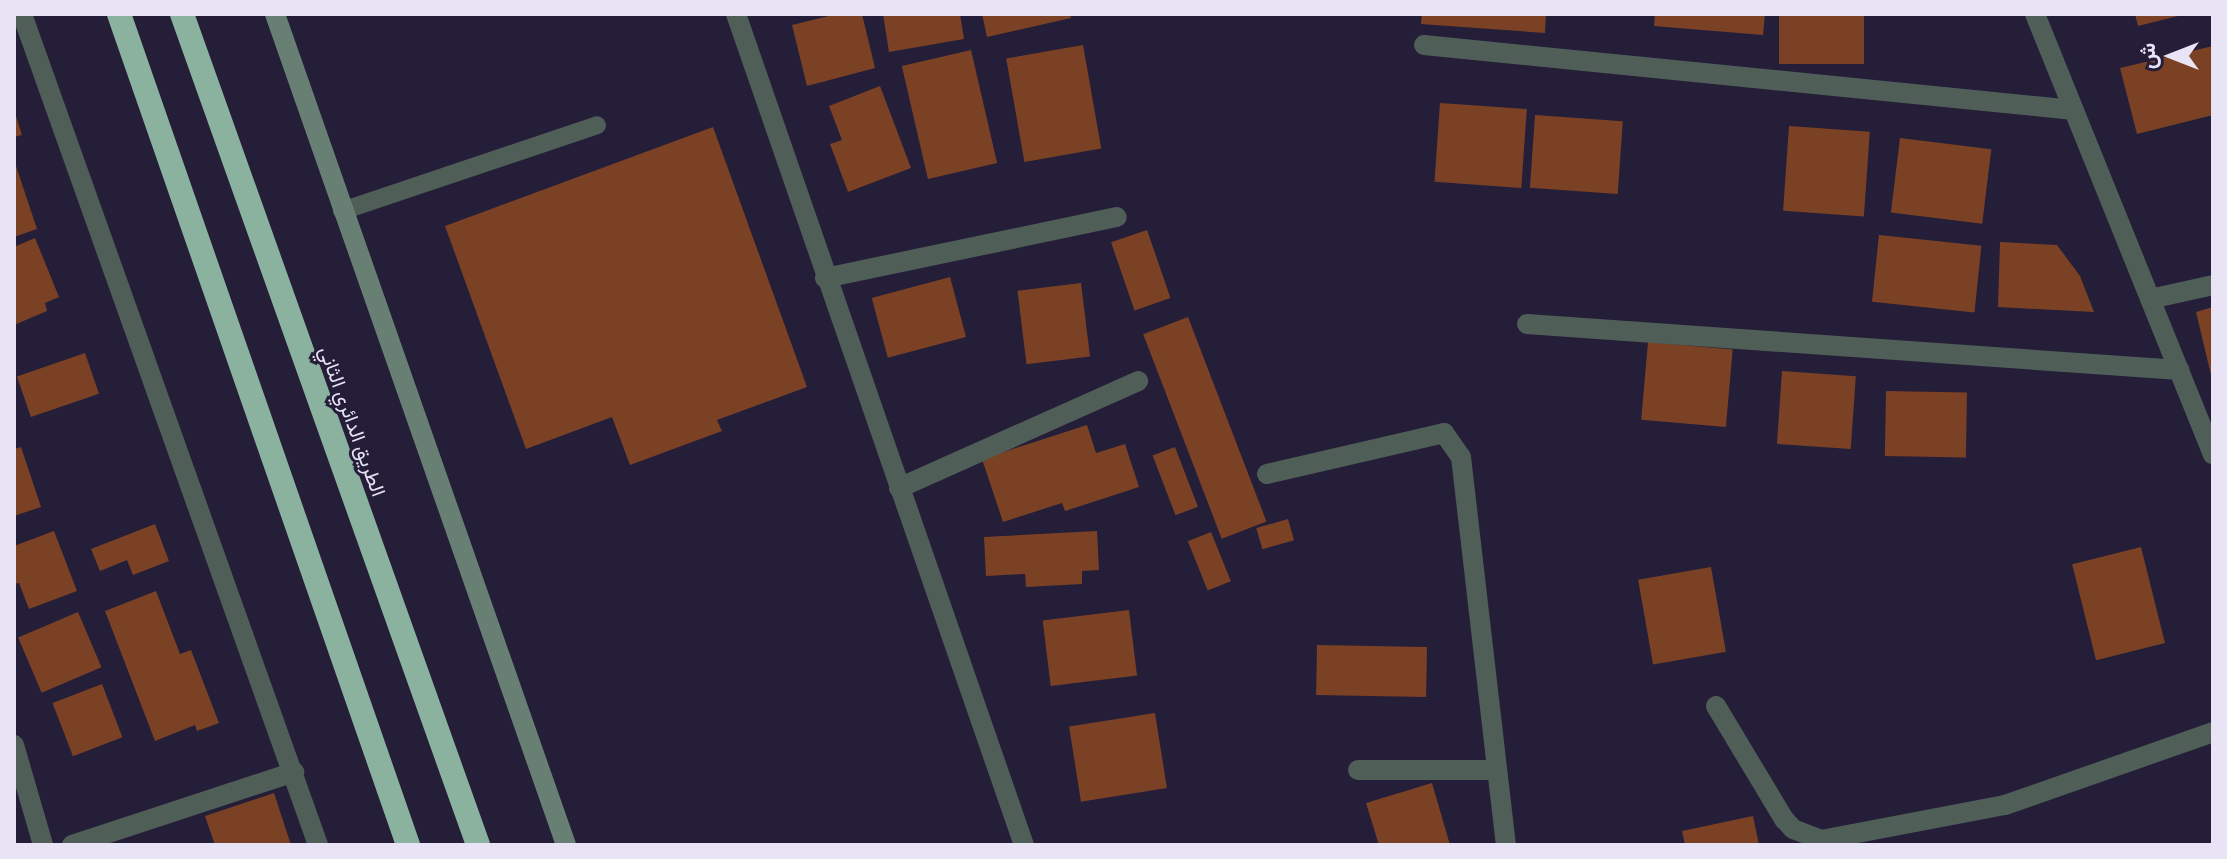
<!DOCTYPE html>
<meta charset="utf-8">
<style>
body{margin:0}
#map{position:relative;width:2227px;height:859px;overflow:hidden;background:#251e39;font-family:Ubuntu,Vazirmatn,sans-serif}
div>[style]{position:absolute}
.building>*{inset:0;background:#7b4125;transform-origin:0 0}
.lane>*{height:18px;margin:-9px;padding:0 9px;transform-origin:9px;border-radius:9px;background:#4f5f57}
.street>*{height:20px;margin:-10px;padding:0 10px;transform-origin:10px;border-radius:10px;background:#4f5f57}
.secondary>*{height:20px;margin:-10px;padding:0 10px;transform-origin:10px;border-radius:10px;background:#688074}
.highway>*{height:24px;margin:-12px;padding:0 12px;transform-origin:12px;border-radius:12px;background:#8bb19f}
span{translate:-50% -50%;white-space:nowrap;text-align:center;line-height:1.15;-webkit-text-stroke:6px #251e39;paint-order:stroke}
.street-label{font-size:20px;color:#e8e4f6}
.frame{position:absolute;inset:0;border:16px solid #e8e4f6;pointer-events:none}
.north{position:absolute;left:2131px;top:16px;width:80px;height:80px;-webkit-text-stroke:6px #251e39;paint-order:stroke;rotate:270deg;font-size:22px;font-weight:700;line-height:32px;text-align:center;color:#e8e4f6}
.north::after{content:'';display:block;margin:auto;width:28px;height:36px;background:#e8e4f6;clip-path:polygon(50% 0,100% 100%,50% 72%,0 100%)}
</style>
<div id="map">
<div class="building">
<i style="clip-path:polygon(837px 14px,862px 14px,875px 68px,807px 86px,792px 25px)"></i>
<i style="clip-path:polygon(883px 14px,960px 14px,964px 39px,889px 52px)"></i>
<i style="clip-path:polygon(982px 14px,1070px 14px,1071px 18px,987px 37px)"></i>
<i style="clip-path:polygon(1422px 14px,1546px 14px,1545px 33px,1421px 24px)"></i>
<i style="clip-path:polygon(1655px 14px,1765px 14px,1763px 35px,1654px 26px)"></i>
<i style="left:1779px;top:14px;width:85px;height:50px"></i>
<i style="clip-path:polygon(2135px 14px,2182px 14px,2182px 15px,2138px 26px)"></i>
<i style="left:1083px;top:45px;width:105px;height:78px;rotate:80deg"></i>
<i style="clip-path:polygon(2213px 46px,2213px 115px,2137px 134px,2120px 68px)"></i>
<i style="left:971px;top:50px;width:116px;height:71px;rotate:77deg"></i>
<i style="clip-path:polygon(880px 86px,911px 168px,848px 192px,830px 144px,842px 140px,829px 106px)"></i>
<i style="left:1440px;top:103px;width:87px;height:79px;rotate:4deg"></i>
<i style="clip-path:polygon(15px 113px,22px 135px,14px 137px,14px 114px)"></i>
<i style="left:1535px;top:115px;width:88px;height:73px;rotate:4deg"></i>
<i style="left:1789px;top:126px;width:81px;height:85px;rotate:4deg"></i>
<i style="clip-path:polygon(713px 127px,807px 387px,717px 420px,722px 431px,630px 465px,612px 417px,526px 449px,445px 226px)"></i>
<i style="left:1900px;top:138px;width:92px;height:75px;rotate:7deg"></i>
<i style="clip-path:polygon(14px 160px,37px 229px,14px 237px)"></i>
<i style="left:1147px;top:230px;width:72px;height:38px;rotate:71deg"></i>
<i style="left:1879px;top:235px;width:103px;height:67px;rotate:6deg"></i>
<i style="clip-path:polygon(35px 238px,59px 297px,45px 303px,47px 311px,14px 325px,14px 247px)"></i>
<i style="clip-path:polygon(2000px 242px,2057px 245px,2080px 276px,2094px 312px,1998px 307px)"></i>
<i style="left:950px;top:277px;width:62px;height:81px;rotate:75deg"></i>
<i style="left:1081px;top:283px;width:74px;height:64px;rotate:83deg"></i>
<i style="clip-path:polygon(2213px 307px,2213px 379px,2212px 379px,2196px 312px)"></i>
<i style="left:1188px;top:317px;width:219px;height:48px;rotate:69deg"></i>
<i style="left:1648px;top:342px;width:85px;height:78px;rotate:5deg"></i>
<i style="left:85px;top:353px;width:43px;height:72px;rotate:71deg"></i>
<i style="left:1782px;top:371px;width:74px;height:73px;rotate:4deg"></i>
<i style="left:1886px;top:391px;width:81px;height:65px;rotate:1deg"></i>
<i style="clip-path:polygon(1087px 425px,1096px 453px,1125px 444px,1139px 487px,1065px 511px,1062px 503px,1003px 522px,982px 459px)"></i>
<i style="clip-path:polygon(21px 447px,41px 507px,14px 516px,14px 449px)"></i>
<i style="left:1175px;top:447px;width:64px;height:24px;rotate:69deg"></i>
<i style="left:1288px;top:519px;width:22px;height:33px;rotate:74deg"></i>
<i style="clip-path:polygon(155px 524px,169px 561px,133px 575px,127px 560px,100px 571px,91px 549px)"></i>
<i style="clip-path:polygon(54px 531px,77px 591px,29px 609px,19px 583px,14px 584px,14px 546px)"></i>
<i style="clip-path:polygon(1097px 531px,1099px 570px,1082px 571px,1082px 584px,1026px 587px,1025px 574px,986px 576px,984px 537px)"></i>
<i style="left:1211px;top:532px;width:53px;height:25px;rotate:68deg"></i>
<i style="left:2141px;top:547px;width:99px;height:71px;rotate:76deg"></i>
<i style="left:1711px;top:567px;width:86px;height:74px;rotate:80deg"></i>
<i style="clip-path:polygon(156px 591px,180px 654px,191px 650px,219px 723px,197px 731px,195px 725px,155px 741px,105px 611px)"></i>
<i style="left:1129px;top:610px;width:66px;height:87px;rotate:83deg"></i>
<i style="left:78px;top:612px;width:60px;height:65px;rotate:67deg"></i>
<i style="left:1317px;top:645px;width:110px;height:50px;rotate:1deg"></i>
<i style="left:102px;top:684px;width:57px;height:53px;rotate:69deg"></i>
<i style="left:1155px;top:713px;width:76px;height:87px;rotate:81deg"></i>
<i style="clip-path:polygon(1432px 783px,1450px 845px,1379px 845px,1366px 803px)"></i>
<i style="clip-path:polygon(274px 793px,291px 845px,215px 845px,205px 816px)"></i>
<i style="clip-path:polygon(1753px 816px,1759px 845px,1685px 845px,1682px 831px)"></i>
</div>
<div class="lane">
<i style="left:342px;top:211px;width:269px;rotate:-18.6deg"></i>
</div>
<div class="street">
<i style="left:22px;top:14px;width:882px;rotate:70.39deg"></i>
<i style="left:736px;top:14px;width:879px;rotate:70.89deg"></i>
<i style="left:2035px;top:14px;width:475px;rotate:68deg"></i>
<i style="left:1424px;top:45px;width:653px;rotate:5.71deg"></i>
<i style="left:825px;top:278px;width:298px;rotate:-11.8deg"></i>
<i style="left:2150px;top:299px;width:65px;rotate:-12.5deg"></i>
<i style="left:1527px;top:324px;width:654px;rotate:4.04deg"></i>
<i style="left:1267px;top:474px;width:182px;rotate:-13deg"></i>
<i style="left:1444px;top:433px;width:29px;rotate:55deg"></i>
<i style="left:1461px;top:457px;width:391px;rotate:83.4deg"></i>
<i style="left:899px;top:488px;width:262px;rotate:-24.1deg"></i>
<i style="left:1716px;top:706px;width:132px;rotate:59deg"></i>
<i style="left:1784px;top:819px;width:13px;rotate:48deg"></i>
<i style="left:1793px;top:829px;width:30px;rotate:21deg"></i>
<i style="left:1821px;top:840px;width:187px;rotate:-10.8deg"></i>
<i style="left:2005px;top:805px;width:220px;rotate:-19.3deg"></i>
<i style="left:14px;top:745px;width:104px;rotate:73.8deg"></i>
<i style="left:1358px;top:770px;width:137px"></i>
<i style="left:72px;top:845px;width:234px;rotate:-18.2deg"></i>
</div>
<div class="secondary">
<i style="left:275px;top:14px;width:880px;rotate:70.7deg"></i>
</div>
<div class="highway">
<i style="left:119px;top:14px;width:880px;rotate:70.82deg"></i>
<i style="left:182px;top:14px;width:882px;rotate:70.39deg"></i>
</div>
<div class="street-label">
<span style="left:353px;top:421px;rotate:70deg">الطريق الدائري الثاني</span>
</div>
<div class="frame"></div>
<div class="north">ش</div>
</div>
